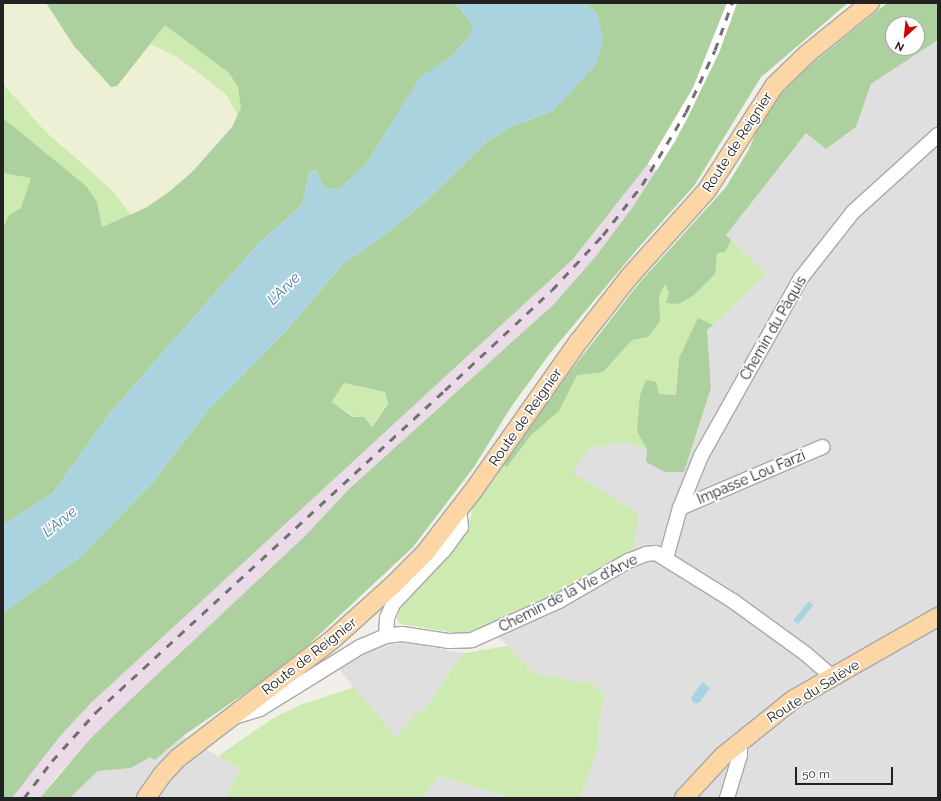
<!DOCTYPE html>
<meta charset="utf-8">
<style>
body{margin:0}
#map{position:relative;width:941px;height:801px;overflow:hidden;background:#f2efe9;font-family:Raleway,sans-serif}
div>[style]{position:absolute}
.residential>*{inset:0;background:#e0dfdf}
.industrial>*{inset:0;background:#ebdbe8}
.farmland>*{inset:0;background:#eef0d5}
.grass>*{inset:0;background:#cdebb0}
.forest>*{inset:0;background:#add19e}
.water>*{inset:0;background:#aad3df;transform-origin:0 0}
.pier>*{inset:0;background:#fff}
.roads{filter:drop-shadow(1px 0 #a9a9a9) drop-shadow(-1px 0 #a9a9a9) drop-shadow(0 1px #a9a9a9) drop-shadow(0 -1px #a9a9a9)}
.minor>*{height:14px;margin:-7px;padding:0 7px;transform-origin:7px;border-radius:7px;background:#fff}
.major>*{height:18px;margin:-9px;padding:0 9px;transform-origin:9px;border-radius:9px;background:#fcd6a4}
.rail>*{height:3px;margin-top:-1.5px;transform-origin:0;background:repeating-linear-gradient(90deg,#707070 0 8px,transparent 0 16px)}
span{translate:-50% -50%;white-space:nowrap;text-align:center;line-height:1.15;-webkit-text-stroke:3.5px #fff;paint-order:stroke}
.street-label{font-size:14px;color:#222}
.water-label{font-size:15px;color:#4a7aab;font-style:italic}
.frame{position:absolute;inset:0;border:4px solid #222;pointer-events:none}
.north{position:absolute;left:885px;top:16px;width:40px;height:40px;box-sizing:border-box;background:#fff;border:1px solid #a7a7a7;border-radius:50%;rotate:207deg;font-size:11px;font-weight:700;line-height:16px;text-align:center;color:#222}
.north::after{content:'';display:block;margin:auto;width:14px;height:18px;background:#d40000;clip-path:polygon(50% 0,100% 100%,50% 72%,0 100%)}
.scale{position:absolute;left:795px;top:767px;width:98px;height:18px;box-sizing:border-box;border:2px solid #222;border-top:0;padding-left:5px;font-size:12px;line-height:14px;white-space:nowrap;color:#222;-webkit-text-stroke:3px #fff;paint-order:stroke}
</style>
<div id="map">
<div class="residential">
<i style="clip-path:polygon(938px 40px,938px 798px,580px 798px,597px 750px,600px 716px,605px 696px,593px 684px,536px 674px,487px 626px,638px 513px,571px 472px,590px 448px,625px 442px,647px 449px,647px 462px,665px 471px,684px 472px,711px 388px,707px 330px,767px 274px,725px 235px,806px 132px,826px 149px,856px 127px,871px 84px)"></i>
<i style="clip-path:polygon(405px 643px,464px 653px,424px 710px,414px 715px,396px 737px,338px 668px,361px 653px,386px 645px)"></i>
<i style="clip-path:polygon(183px 736px,240px 769px,226px 798px,70px 798px,98px 771px,131px 768px,150px 756px,155px 760px)"></i>
<i style="clip-path:polygon(439px 776px,511px 798px,423px 798px)"></i>
</div>
<div class="industrial">
<i style="clip-path:polygon(648px 164px,657px 170px,632px 208px,596px 256px,554px 304px,349px 489px,304px 537px,61px 771px,40px 798px,12px 798px,61px 735px,91px 703px,573px 259px)"></i>
</div>
<div class="farmland">
<i style="clip-path:polygon(3px 3px,46px 3px,74px 46px,117px 86px,150px 44px,177px 57px,226px 94px,238px 117px,192px 172px,162px 198px,131px 215px,113px 191px,46px 132px,3px 84px)"></i>
</div>
<div class="grass">
<i style="clip-path:polygon(171px 18px,242px 74px,243px 126px,226px 94px,177px 57px,150px 44px,117px 86px,111px 87px,131px 26px)"></i>
<i style="clip-path:polygon(3px 84px,46px 132px,113px 191px,131px 215px,162px 198px,3px 304px,3px 173px,31px 177px,12px 125px,3px 118px)"></i>
<i style="clip-path:polygon(736px 220px,726px 236px,767px 274px,713px 325px,698px 319px,679px 358px,676px 395px,659px 394px,637px 430px,647px 449px,625px 442px,590px 448px,572px 472px,638px 513px,634px 550px,524px 611px,463px 634px,400px 624px,397px 619px,399px 610px,432px 574px,468px 528px,473px 506px,552px 395px,640px 282px)"></i>
<i style="clip-path:polygon(344px 383px,385px 392px,388px 404px,371px 427px,332px 402px)"></i>
<i style="clip-path:polygon(507px 646px,536px 674px,593px 684px,605px 696px,600px 716px,597px 750px,580px 798px,511px 798px,439px 776px,423px 798px,226px 798px,240px 769px,218px 756px,275px 717px,300px 705px,354px 687px,396px 737px,414px 715px,424px 710px,464px 653px)"></i>
</div>
<div class="forest">
<i style="clip-path:polygon(46px 3px,455px 3px,472px 24px,472px 34px,450px 58px,420px 78px,365px 166px,338px 190px,324px 188px,316px 170px,310px 172px,302px 205px,258px 244px,110px 413px,53px 493px,3px 525px,3px 228px,9px 215px,21px 208px,31px 178px,3px 173px,3px 118px,86px 186px,97px 202px,102px 227px,146px 208px,170px 191px,192px 172px,232px 127px,241px 108px,238px 87px,229px 73px,165px 25px,117px 86px,111px 87px,74px 46px)"></i>
<i style="clip-path:polygon(evenodd,585px 3px,727px 3px,693px 88px,648px 164px,573px 259px,91px 703px,61px 735px,12px 798px,3px 798px,3px 613px,80px 557px,153px 482px,209px 409px,286px 331px,344px 263px,378px 240px,424px 203px,485px 143px,514px 125px,553px 111px,598px 15px,585px 3px,344px 383px,385px 392px,388px 404px,372px 427px,364px 417px,353px 417px,332px 402px,344px 383px)"></i>
<i style="clip-path:polygon(737px 3px,848px 3px,761px 77px,694px 186px,639px 247px,551px 352px,511px 407px,474px 467px,413px 547px,307px 646px,261px 682px,183px 736px,155px 760px,150px 757px,131px 768px,98px 771px,70px 798px,40px 798px,90px 739px,129px 701px,304px 537px,349px 489px,554px 304px,596px 256px,632px 208px,676px 140px,719px 53px)"></i>
<i style="clip-path:polygon(evenodd,887px 3px,938px 3px,938px 40px,871px 84px,856px 127px,826px 149px,806px 133px,726px 235px,731px 240px,725px 252px,717px 253px,715px 274px,694px 295px,679px 304px,666px 303px,669px 293px,665px 284px,659px 296px,660px 321px,648px 337px,632px 340px,603px 372px,577px 375px,559px 411px,531px 435px,507px 467px,503px 464px,552px 395px,640px 282px,726px 187px,748px 151px,762px 119px,780px 95px,807px 68px,887px 3px,893px 24px,917px 24px,917px 48px,893px 48px,893px 24px)"></i>
<i style="clip-path:polygon(698px 318px,713px 325px,707px 330px,711px 388px,684px 472px,665px 472px,646px 462px,647px 449px,637px 431px,640px 395px,646px 380px,656px 382px,659px 394px,676px 395px,679px 358px)"></i>
</div>
<div class="water">
<i style="clip-path:polygon(455px 3px,585px 3px,598px 15px,603px 40px,596px 65px,553px 111px,514px 125px,485px 143px,424px 203px,378px 240px,344px 263px,286px 331px,209px 409px,153px 482px,80px 557px,3px 613px,3px 525px,53px 493px,110px 413px,258px 244px,302px 205px,310px 172px,316px 170px,324px 188px,338px 190px,365px 166px,420px 77px,450px 58px,472px 34px,472px 24px)"></i>
<i style="left:809px;top:601px;width:6px;height:25px;rotate:39deg"></i>
<i style="clip-path:polygon(702px 682px,710px 688px,699px 703px,694px 703px,691px 698px)"></i>
</div>
<div class="pier">
<i style="clip-path:polygon(727px 3px,737px 3px,719px 52px,686px 121px,657px 170px,648px 164px,693px 88px)"></i>
</div>
<div class="roads">
<div class="minor">
<i style="left:680px;top:508px;width:155px;rotate:-23.2deg"></i>
<i style="left:459px;top:510px;width:17px;rotate:83deg"></i>
<i style="left:461px;top:527px;width:29px;rotate:126deg"></i>
<i style="left:444px;top:550px;width:74px;rotate:133.4deg"></i>
<i style="left:393px;top:604px;width:15px;rotate:113deg"></i>
<i style="left:387px;top:618px;width:18px;rotate:93deg"></i>
<i style="left:386px;top:636px;width:16px;rotate:-7deg"></i>
<i style="left:402px;top:634px;width:48px;rotate:8.5deg"></i>
<i style="left:449px;top:641px;width:23px;rotate:-2deg"></i>
<i style="left:472px;top:640px;width:95px;rotate:-24.1deg"></i>
<i style="left:559px;top:601px;width:80px;rotate:-30.1deg"></i>
<i style="left:628px;top:561px;width:19px;rotate:-21deg"></i>
<i style="left:646px;top:554px;width:10px;rotate:-6deg"></i>
<i style="left:656px;top:553px;width:91px;rotate:31.9deg"></i>
<i style="left:733px;top:601px;width:90px;rotate:36deg"></i>
<i style="left:806px;top:654px;width:35px;rotate:41deg"></i>
<i style="left:666px;top:558px;width:52px;rotate:-74.4deg"></i>
<i style="left:680px;top:508px;width:56px;rotate:-68deg"></i>
<i style="left:701px;top:456px;width:204px;rotate:-60.7deg"></i>
<i style="left:801px;top:278px;width:84px;rotate:-51.8deg"></i>
<i style="left:853px;top:212px;width:115px;rotate:-42.2deg"></i>
<i style="left:237px;top:716px;width:24px;rotate:-17deg"></i>
<i style="left:260px;top:709px;width:118px;rotate:-31.8deg"></i>
<i style="left:360px;top:647px;width:28px;rotate:-23deg"></i>
<i style="left:727px;top:798px;width:45px;rotate:-73.2deg"></i>
<i style="left:740px;top:755px;width:14px;rotate:-90deg"></i>
</div>
<div class="major">
<i style="left:146px;top:798px;width:29px;rotate:-55deg"></i>
<i style="left:163px;top:774px;width:22px;rotate:-47deg"></i>
<i style="left:178px;top:758px;width:195px;rotate:-37.5deg"></i>
<i style="left:333px;top:639px;width:82px;rotate:-42deg"></i>
<i style="left:394px;top:584px;width:44px;rotate:-45deg"></i>
<i style="left:425px;top:553px;width:78px;rotate:-52.3deg"></i>
<i style="left:473px;top:491px;width:184px;rotate:-54.8deg"></i>
<i style="left:579px;top:341px;width:81px;rotate:-52deg"></i>
<i style="left:629px;top:277px;width:117px;rotate:-48.1deg"></i>
<i style="left:707px;top:190px;width:124px;rotate:-57.2deg"></i>
<i style="left:774px;top:86px;width:46px;rotate:-44.1deg"></i>
<i style="left:807px;top:54px;width:81px;rotate:-39deg"></i>
<i style="left:684px;top:798px;width:57px;rotate:-47.1deg"></i>
<i style="left:723px;top:756px;width:91px;rotate:-38.8deg"></i>
<i style="left:794px;top:699px;width:166px;rotate:-29.7deg"></i>
</div>
</div>
<div class="rail">
<i style="left:24px;top:798px;width:46px;rotate:-52.9deg"></i>
<i style="left:52px;top:761px;width:66px;rotate:-48.1deg"></i>
<i style="left:96px;top:712px;width:475px;rotate:-42.7deg"></i>
<i style="left:445px;top:390px;width:146px;rotate:-43.1deg"></i>
<i style="left:552px;top:290px;width:75px;rotate:-47.2deg"></i>
<i style="left:603px;top:235px;width:63px;rotate:-52deg"></i>
<i style="left:642px;top:185px;width:85px;rotate:-58.9deg"></i>
<i style="left:686px;top:112px;width:68px;rotate:-64.9deg"></i>
<i style="left:715px;top:50px;width:50px;rotate:-70.1deg"></i>
</div>
<div class="street-label">
<span style="left:737px;top:142px;rotate:-57deg">Route de Reignier</span>
<span style="left:773px;top:328px;rotate:-60deg">Chemin du Pâquis</span>
<span style="left:525px;top:417px;rotate:-55deg">Route de Reignier</span>
<span style="left:751px;top:477px;rotate:-23deg">Impasse Lou Farzi</span>
<span style="left:568px;top:593px;rotate:-27deg">Chemin de la Vie d'Arve</span>
<span style="left:309px;top:656px;rotate:-38deg">Route de Reignier</span>
<span style="left:813px;top:691px;rotate:-32deg">Route du Salève</span>
</div>
<div class="water-label">
<span style="left:284px;top:289px;rotate:-44deg">L'Arve</span>
<span style="left:60px;top:522px;rotate:-39deg">L'Arve</span>
</div>
<div class="frame"></div>
<div class="north">N</div>
<div class="scale">50 m</div>
</div>
